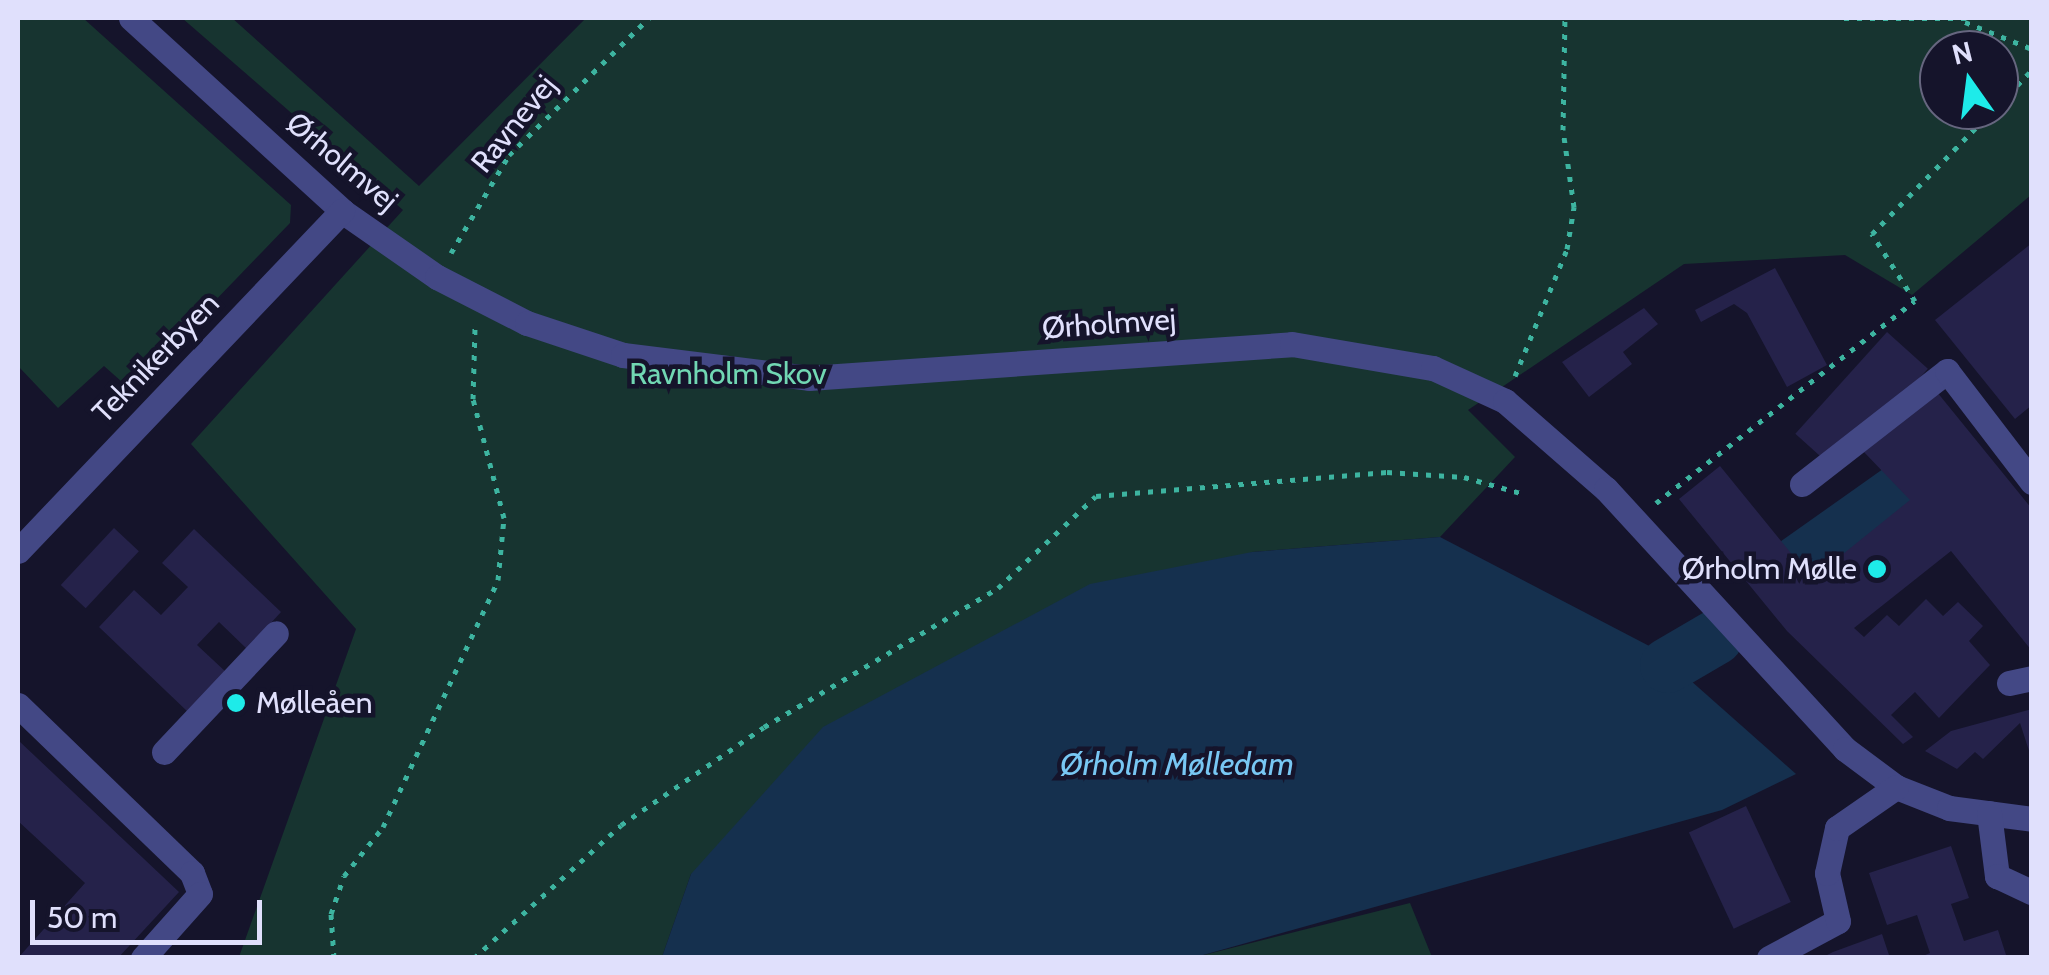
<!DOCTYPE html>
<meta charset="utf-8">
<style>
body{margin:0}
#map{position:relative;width:2049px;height:975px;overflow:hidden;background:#15142b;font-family:Cabin,sans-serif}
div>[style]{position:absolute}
.green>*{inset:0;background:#173430}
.water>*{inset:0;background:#15304e}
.river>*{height:55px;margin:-27.5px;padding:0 27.5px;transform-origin:27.5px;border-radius:27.5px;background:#15304e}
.building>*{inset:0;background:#25224a;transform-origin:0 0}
.path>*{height:5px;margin-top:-2.5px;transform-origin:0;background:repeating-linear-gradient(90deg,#3db4a0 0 5px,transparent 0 13px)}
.minor>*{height:25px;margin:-12.5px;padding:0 12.5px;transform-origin:12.5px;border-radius:12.5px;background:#434885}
.dots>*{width:28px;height:28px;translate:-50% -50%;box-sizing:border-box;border:5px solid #15142b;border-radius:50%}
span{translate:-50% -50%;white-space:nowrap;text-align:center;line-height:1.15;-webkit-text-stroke:9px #15142b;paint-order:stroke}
.street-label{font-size:30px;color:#e0e0fc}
.park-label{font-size:30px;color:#71d7b3}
.poi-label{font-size:30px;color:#e0e0fc}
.right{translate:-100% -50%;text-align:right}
.left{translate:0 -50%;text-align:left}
.water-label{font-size:32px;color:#78c7f3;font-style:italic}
.frame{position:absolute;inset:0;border:20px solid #e0e0fc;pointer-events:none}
.north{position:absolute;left:1919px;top:30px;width:100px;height:100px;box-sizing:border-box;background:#15142b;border:2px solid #66667f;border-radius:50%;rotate:346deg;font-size:28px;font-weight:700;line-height:40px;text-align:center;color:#e0e0fc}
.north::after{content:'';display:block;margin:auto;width:35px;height:45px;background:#1eebe9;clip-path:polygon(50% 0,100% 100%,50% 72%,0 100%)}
.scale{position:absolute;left:30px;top:900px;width:232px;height:45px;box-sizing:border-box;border:5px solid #e0e0fc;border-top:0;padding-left:12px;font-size:30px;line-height:35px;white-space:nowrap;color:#e0e0fc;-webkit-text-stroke:8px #15142b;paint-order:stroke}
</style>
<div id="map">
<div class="green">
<i style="clip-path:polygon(18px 18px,83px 18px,291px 205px,290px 223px,130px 389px,104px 366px,58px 408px,18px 366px)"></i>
<i style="clip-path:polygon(evenodd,182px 18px,232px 18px,419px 186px,586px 18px,2031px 18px,2031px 195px,1912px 295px,1845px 255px,1684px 264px,1468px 410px,1515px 457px,1440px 537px,1252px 552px,691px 874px,662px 957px,239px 957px,356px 629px,191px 444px,403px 210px,182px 18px,1939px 50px,1999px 50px,1999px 110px,1939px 110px,1939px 50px)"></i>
<i style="clip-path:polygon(1410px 903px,1432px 957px,1196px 957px)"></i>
</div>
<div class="water">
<i style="clip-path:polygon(1440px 537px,1655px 649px,1796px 774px,1722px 810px,1196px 957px,662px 957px,691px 874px,823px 727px,1090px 584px,1252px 552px)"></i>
</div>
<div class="river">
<i style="left:1798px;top:562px;width:126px;rotate:-35.3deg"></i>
<i style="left:1667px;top:665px;width:56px;rotate:-30.3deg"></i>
</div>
<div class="building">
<i style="clip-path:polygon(2032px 243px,2032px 405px,2015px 419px,1935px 320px)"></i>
<i style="clip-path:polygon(1775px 268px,1827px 365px,1787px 387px,1747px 313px,1734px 304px,1701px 322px,1695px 310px)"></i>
<i style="clip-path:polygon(1644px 308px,1658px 324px,1623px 352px,1632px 364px,1589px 397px,1562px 362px)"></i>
<i style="left:1887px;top:332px;width:55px;height:137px;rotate:42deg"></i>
<i style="clip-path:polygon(1937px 392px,2032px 509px,2032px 651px,1951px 551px,1854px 628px,1864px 637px,1887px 615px,1899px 626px,1926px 599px,1943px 616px,1958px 602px,1983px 626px,1969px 641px,1990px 665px,1939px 718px,1915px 692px,1891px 715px,1913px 737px,1903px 744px,1787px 631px,1679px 499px,1720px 466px,1812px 579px,1910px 500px,1862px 450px)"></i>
<i style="left:114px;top:528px;width:34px;height:78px;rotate:43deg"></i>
<i style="clip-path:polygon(194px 529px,281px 612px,247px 649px,219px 622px,197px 645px,227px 673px,189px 713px,99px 627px,134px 590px,161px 615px,188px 587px,162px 563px)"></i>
<i style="clip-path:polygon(2032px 709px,2032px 760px,2020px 723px,1983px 759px,1975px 752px,1957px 769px,1925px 751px,1951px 731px)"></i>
<i style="clip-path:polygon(18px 740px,179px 892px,118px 958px,18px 958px,85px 883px,18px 821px)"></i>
<i style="left:1746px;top:806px;width:106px;height:63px;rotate:65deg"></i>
<i style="clip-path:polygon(1951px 846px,1969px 898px,1951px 904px,1964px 941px,1998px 930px,2007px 958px,1918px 958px,1930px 953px,1917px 915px,1887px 925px,1869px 873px)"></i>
<i style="clip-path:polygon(1882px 934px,1890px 958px,1821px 958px,1833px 952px)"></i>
</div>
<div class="path">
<i style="left:1844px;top:18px;width:125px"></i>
<i style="left:1965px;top:22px;width:72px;rotate:21.9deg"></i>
<i style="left:1999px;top:104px;width:47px;rotate:-45.9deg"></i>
<i style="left:451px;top:253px;width:114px;rotate:-59.4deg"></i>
<i style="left:509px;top:155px;width:196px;rotate:-44.4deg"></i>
<i style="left:1515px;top:376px;width:137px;rotate:-67.7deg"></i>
<i style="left:1567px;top:249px;width:43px;rotate:-80.5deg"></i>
<i style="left:1574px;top:207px;width:78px;rotate:-98.1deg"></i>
<i style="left:1563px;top:130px;width:112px;rotate:-89deg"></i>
<i style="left:1656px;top:503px;width:328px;rotate:-38deg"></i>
<i style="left:1915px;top:301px;width:80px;rotate:-122.7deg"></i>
<i style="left:1872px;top:234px;width:173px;rotate:-45.7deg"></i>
<i style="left:334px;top:958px;width:44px;rotate:-93.9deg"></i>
<i style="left:331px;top:914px;width:40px;rotate:-71.1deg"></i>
<i style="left:344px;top:876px;width:63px;rotate:-51.5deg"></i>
<i style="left:383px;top:827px;width:272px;rotate:-65deg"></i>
<i style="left:498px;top:580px;width:62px;rotate:-84.5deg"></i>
<i style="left:504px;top:518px;width:123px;rotate:-104.6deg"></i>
<i style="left:473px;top:399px;width:71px;rotate:-88.4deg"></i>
<i style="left:474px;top:958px;width:198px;rotate:-42.1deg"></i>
<i style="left:621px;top:825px;width:173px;rotate:-34.4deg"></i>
<i style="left:764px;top:727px;width:272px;rotate:-30.7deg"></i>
<i style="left:998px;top:588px;width:134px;rotate:-43.2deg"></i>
<i style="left:1096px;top:496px;width:292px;rotate:-4.7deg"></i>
<i style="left:1387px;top:472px;width:77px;rotate:3.7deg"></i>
<i style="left:1464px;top:477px;width:62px;rotate:15.8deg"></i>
</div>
<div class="minor">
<i style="left:131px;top:18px;width:286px;rotate:42.4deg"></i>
<i style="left:342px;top:211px;width:116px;rotate:34.8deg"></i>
<i style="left:437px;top:277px;width:101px;rotate:27.1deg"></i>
<i style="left:527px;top:323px;width:101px;rotate:18.4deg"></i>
<i style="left:623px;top:355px;width:187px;rotate:7deg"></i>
<i style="left:809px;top:378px;width:484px;rotate:-4deg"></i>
<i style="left:1292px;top:344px;width:143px;rotate:9.7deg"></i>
<i style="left:1433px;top:368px;width:79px;rotate:24.6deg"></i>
<i style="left:1505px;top:401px;width:134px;rotate:41.1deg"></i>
<i style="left:1606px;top:489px;width:353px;rotate:47.4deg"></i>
<i style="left:1845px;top:749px;width:64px;rotate:36.7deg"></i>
<i style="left:1896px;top:787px;width:57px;rotate:21.6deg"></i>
<i style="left:1949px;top:808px;width:84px;rotate:7.5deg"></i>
<i style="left:1802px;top:484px;width:184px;rotate:-37.9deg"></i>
<i style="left:1947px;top:371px;width:140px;rotate:52.6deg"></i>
<i style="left:18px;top:551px;width:470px;rotate:-46.4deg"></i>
<i style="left:2009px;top:683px;width:24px;rotate:-12deg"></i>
<i style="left:18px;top:705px;width:242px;rotate:44deg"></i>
<i style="left:192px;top:873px;width:22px;rotate:69deg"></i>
<i style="left:200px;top:894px;width:86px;rotate:131.7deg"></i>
<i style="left:164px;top:752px;width:163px;rotate:-46.7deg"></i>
<i style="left:1989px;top:813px;width:64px;rotate:82.8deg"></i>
<i style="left:1997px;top:876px;width:38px;rotate:25deg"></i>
<i style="left:1769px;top:958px;width:78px;rotate:-28.2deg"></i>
<i style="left:1838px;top:921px;width:49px;rotate:-102.9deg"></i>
<i style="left:1827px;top:873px;width:46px;rotate:-77.5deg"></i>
<i style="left:1837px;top:828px;width:72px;rotate:-34.8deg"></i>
</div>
<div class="dots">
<i style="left:1877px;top:569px;background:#1eebe9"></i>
<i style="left:236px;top:703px;background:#1eebe9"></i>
</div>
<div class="street-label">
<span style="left:514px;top:124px;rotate:-51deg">Ravnevej</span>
<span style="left:342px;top:162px;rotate:40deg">Ørholmvej</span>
<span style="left:1109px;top:324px;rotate:-4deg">Ørholmvej</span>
<span style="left:156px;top:358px;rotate:-46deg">Teknikerbyen</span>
</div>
<div class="park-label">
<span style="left:728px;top:374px">Ravnholm Skov</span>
</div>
<div class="poi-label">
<span class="right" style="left:1857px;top:569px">Ørholm Mølle</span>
<span class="left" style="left:256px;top:703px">Mølleåen</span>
</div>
<div class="water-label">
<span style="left:1177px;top:764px">Ørholm Mølledam</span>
</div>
<div class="frame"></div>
<div class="north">N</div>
<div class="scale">50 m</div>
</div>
